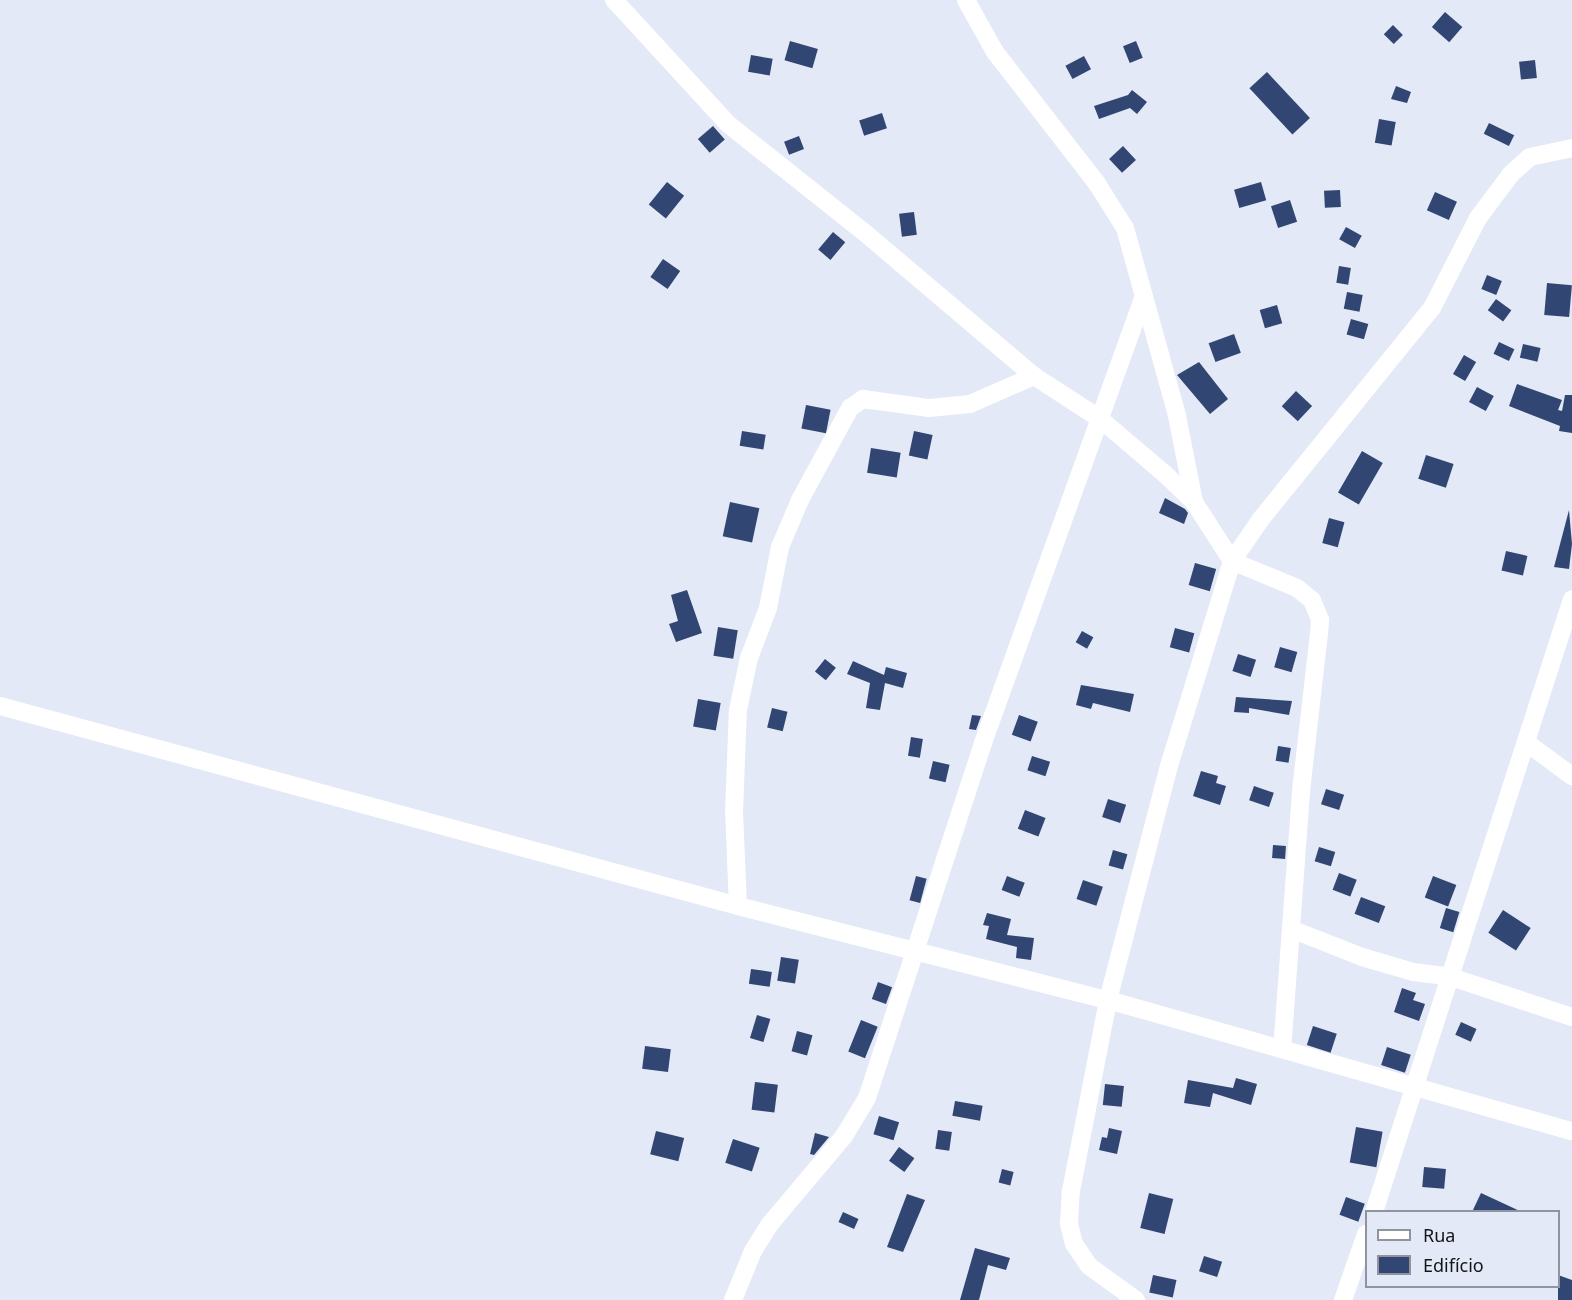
<!DOCTYPE html>
<meta charset="utf-8">
<style>
body{margin:0}
#map{position:relative;width:1572px;height:1300px;overflow:hidden;background:#e3e9f6;font-family:"Noto Sans",sans-serif}
div>[style]{position:absolute}
.building>*{inset:0;background:#314672;transform-origin:0 0}
.minor>*{height:18px;margin:-9px;padding:0 9px;transform-origin:9px;border-radius:9px;background:#fff}
span{translate:-50% -50%;white-space:nowrap;text-align:center;line-height:1.15;-webkit-text-stroke:6px #e3e9f6;paint-order:stroke}
.legend{position:absolute;left:1365px;top:1210px;width:195px;height:78px;box-sizing:border-box;background:#e3e9f6;border:2px solid #90949e;margin:0;padding:8px 10px;list-style:none;font-size:18px;color:#131519}
.legend li{display:flex;align-items:center;gap:12px;height:30px}
.legend b{width:30px;border:2px solid #90949e}
</style>
<div id="map">
<div class="building">
<i style="left:1445px;top:12px;width:23px;height:20px;rotate:41deg"></i>
<i style="left:1393px;top:25px;width:14px;height:13px;rotate:45deg"></i>
<i style="left:790px;top:41px;width:29px;height:20px;rotate:16deg"></i>
<i style="left:1136px;top:41px;width:18px;height:14px;rotate:68deg"></i>
<i style="left:751px;top:55px;width:22px;height:17px;rotate:10deg"></i>
<i style="left:1084px;top:56px;width:15px;height:21px;rotate:62deg"></i>
<i style="left:1535px;top:60px;width:18px;height:16px;rotate:84deg"></i>
<i style="left:1267px;top:72px;width:63px;height:24px;rotate:47deg"></i>
<i style="clip-path:polygon(1396px 86px,1411px 92px,1407px 103px,1391px 99px)"></i>
<i style="clip-path:polygon(1132px 90px,1147px 102px,1137px 114px,1130px 108px,1099px 119px,1094px 106px,1128px 95px)"></i>
<i style="left:882px;top:113px;width:16px;height:24px;rotate:72deg"></i>
<i style="left:1379px;top:119px;width:17px;height:24px;rotate:10deg"></i>
<i style="left:1489px;top:123px;width:28px;height:12px;rotate:26deg"></i>
<i style="left:713px;top:126px;width:18px;height:20px;rotate:49deg"></i>
<i style="left:799px;top:136px;width:14px;height:16px;rotate:69deg"></i>
<i style="left:1123px;top:146px;width:19px;height:19px;rotate:47deg"></i>
<i style="left:667px;top:182px;width:22px;height:29px;rotate:39deg"></i>
<i style="left:1261px;top:182px;width:19px;height:28px;rotate:74deg"></i>
<i style="left:1340px;top:190px;width:17px;height:16px;rotate:87deg"></i>
<i style="left:1435px;top:192px;width:24px;height:20px;rotate:24deg"></i>
<i style="left:1290px;top:200px;width:23px;height:20px;rotate:72deg"></i>
<i style="left:914px;top:212px;width:23px;height:15px;rotate:83deg"></i>
<i style="left:1346px;top:227px;width:18px;height:14px;rotate:29deg"></i>
<i style="left:833px;top:232px;width:16px;height:23px;rotate:40deg"></i>
<i style="left:663px;top:259px;width:21px;height:22px;rotate:35deg"></i>
<i style="left:1339px;top:266px;width:12px;height:17px;rotate:9deg"></i>
<i style="left:1487px;top:275px;width:16px;height:15px;rotate:22deg"></i>
<i style="left:1547px;top:283px;width:25px;height:32px;rotate:5deg"></i>
<i style="left:1347px;top:292px;width:16px;height:17px;rotate:11deg"></i>
<i style="left:1496px;top:299px;width:19px;height:14px;rotate:36deg"></i>
<i style="left:1277px;top:305px;width:19px;height:18px;rotate:74deg"></i>
<i style="left:1351px;top:319px;width:18px;height:16px;rotate:16deg"></i>
<i style="left:1234px;top:334px;width:20px;height:27px;rotate:70deg"></i>
<i style="left:1499px;top:342px;width:17px;height:13px;rotate:25deg"></i>
<i style="left:1523px;top:344px;width:18px;height:14px;rotate:13deg"></i>
<i style="left:1464px;top:355px;width:14px;height:22px;rotate:30deg"></i>
<i style="clip-path:polygon(1199px 362px,1228px 399px,1210px 414px,1177px 375px)"></i>
<i style="clip-path:polygon(1517px 384px,1562px 400px,1558px 410px,1562px 411px,1565px 395px,1572px 395px,1572px 433px,1559px 431px,1560px 426px,1509px 406px)"></i>
<i style="left:1477px;top:387px;width:19px;height:17px;rotate:28deg"></i>
<i style="left:1296px;top:391px;width:22px;height:21px;rotate:43deg"></i>
<i style="left:806px;top:405px;width:25px;height:24px;rotate:11deg"></i>
<i style="left:742px;top:431px;width:24px;height:15px;rotate:9deg"></i>
<i style="left:914px;top:431px;width:19px;height:25px;rotate:12deg"></i>
<i style="left:871px;top:448px;width:30px;height:25px;rotate:9deg"></i>
<i style="left:1362px;top:451px;width:24px;height:48px;rotate:30deg"></i>
<i style="left:1426px;top:455px;width:29px;height:25px;rotate:18deg"></i>
<i style="clip-path:polygon(1165px 498px,1185px 509px,1188px 513px,1184px 524px,1159px 513px)"></i>
<i style="left:730px;top:502px;width:30px;height:35px;rotate:12deg"></i>
<i style="clip-path:polygon(1569px 510px,1572px 544px,1569px 569px,1554px 567px)"></i>
<i style="left:1329px;top:518px;width:16px;height:26px;rotate:15deg"></i>
<i style="left:1506px;top:551px;width:22px;height:20px;rotate:13deg"></i>
<i style="left:1195px;top:563px;width:22px;height:23px;rotate:16deg"></i>
<i style="clip-path:polygon(687px 590px,702px 633px,676px 642px,669px 624px,678px 621px,671px 595px)"></i>
<i style="left:718px;top:627px;width:20px;height:29px;rotate:9deg"></i>
<i style="left:1175px;top:628px;width:20px;height:20px;rotate:15deg"></i>
<i style="left:1082px;top:631px;width:13px;height:13px;rotate:29deg"></i>
<i style="left:1280px;top:647px;width:18px;height:21px;rotate:16deg"></i>
<i style="left:1238px;top:654px;width:19px;height:18px;rotate:18deg"></i>
<i style="left:825px;top:659px;width:14px;height:16px;rotate:39deg"></i>
<i style="clip-path:polygon(853px 661px,884px 675px,886px 667px,907px 673px,903px 688px,885px 683px,880px 710px,866px 708px,870px 683px,847px 674px)"></i>
<i style="clip-path:polygon(1081px 685px,1134px 694px,1130px 712px,1093px 703px,1091px 709px,1076px 705px)"></i>
<i style="clip-path:polygon(1236px 697px,1292px 701px,1289px 715px,1249px 708px,1249px 713px,1234px 712px)"></i>
<i style="left:698px;top:699px;width:23px;height:28px;rotate:10deg"></i>
<i style="left:772px;top:708px;width:16px;height:20px;rotate:14deg"></i>
<i style="clip-path:polygon(972px 715px,981px 716px,976px 730px,969px 729px)"></i>
<i style="left:1019px;top:715px;width:20px;height:21px;rotate:20deg"></i>
<i style="left:911px;top:737px;width:12px;height:19px;rotate:9deg"></i>
<i style="left:1278px;top:746px;width:13px;height:15px;rotate:9deg"></i>
<i style="left:1032px;top:756px;width:19px;height:15px;rotate:18deg"></i>
<i style="left:933px;top:761px;width:17px;height:18px;rotate:13deg"></i>
<i style="clip-path:polygon(1201px 771px,1218px 776px,1216px 783px,1226px 786px,1220px 805px,1193px 796px)"></i>
<i style="left:1254px;top:786px;width:21px;height:15px;rotate:19deg"></i>
<i style="left:1326px;top:789px;width:19px;height:16px;rotate:18deg"></i>
<i style="left:1108px;top:799px;width:19px;height:19px;rotate:18deg"></i>
<i style="left:1025px;top:810px;width:22px;height:20px;rotate:21deg"></i>
<i style="left:1273px;top:845px;width:13px;height:13px;rotate:4deg"></i>
<i style="left:1319px;top:847px;width:17px;height:15px;rotate:17deg"></i>
<i style="left:1113px;top:850px;width:15px;height:16px;rotate:16deg"></i>
<i style="left:1339px;top:873px;width:19px;height:18px;rotate:21deg"></i>
<i style="left:916px;top:876px;width:11px;height:25px;rotate:15deg"></i>
<i style="left:1007px;top:876px;width:19px;height:15px;rotate:21deg"></i>
<i style="left:1433px;top:876px;width:25px;height:23px;rotate:21deg"></i>
<i style="left:1083px;top:880px;width:21px;height:20px;rotate:19deg"></i>
<i style="left:1361px;top:897px;width:26px;height:18px;rotate:21deg"></i>
<i style="left:1446px;top:908px;width:14px;height:21px;rotate:17deg"></i>
<i style="left:1503px;top:910px;width:33px;height:27px;rotate:33deg"></i>
<i style="clip-path:polygon(987px 913px,1011px 919px,1007px 935px,1034px 938px,1031px 960px,1016px 958px,1017px 947px,986px 939px,989px 926px,983px 925px)"></i>
<i style="left:781px;top:957px;width:18px;height:24px;rotate:9deg"></i>
<i style="left:751px;top:969px;width:21px;height:15px;rotate:8deg"></i>
<i style="left:878px;top:982px;width:15px;height:18px;rotate:20deg"></i>
<i style="clip-path:polygon(1402px 988px,1416px 993px,1413px 1000px,1425px 1004px,1419px 1021px,1394px 1012px)"></i>
<i style="left:757px;top:1015px;width:14px;height:24px;rotate:17deg"></i>
<i style="left:861px;top:1020px;width:18px;height:34px;rotate:22deg"></i>
<i style="left:1461px;top:1022px;width:17px;height:14px;rotate:24deg"></i>
<i style="left:1313px;top:1026px;width:25px;height:20px;rotate:18deg"></i>
<i style="left:797px;top:1031px;width:16px;height:21px;rotate:15deg"></i>
<i style="left:645px;top:1046px;width:26px;height:23px;rotate:7deg"></i>
<i style="left:1387px;top:1047px;width:25px;height:19px;rotate:18deg"></i>
<i style="clip-path:polygon(1236px 1078px,1257px 1084px,1251px 1105px,1213px 1093px,1210px 1107px,1184px 1103px,1188px 1080px,1233px 1088px)"></i>
<i style="left:755px;top:1082px;width:23px;height:28px;rotate:7deg"></i>
<i style="left:1105px;top:1084px;width:19px;height:21px;rotate:6deg"></i>
<i style="left:955px;top:1101px;width:28px;height:15px;rotate:10deg"></i>
<i style="left:879px;top:1116px;width:21px;height:19px;rotate:17deg"></i>
<i style="left:1356px;top:1127px;width:27px;height:36px;rotate:10deg"></i>
<i style="clip-path:polygon(1109px 1128px,1122px 1131px,1117px 1154px,1099px 1150px,1102px 1137px,1107px 1138px)"></i>
<i style="left:938px;top:1130px;width:14px;height:19px;rotate:8deg"></i>
<i style="left:656px;top:1131px;width:29px;height:24px;rotate:14deg"></i>
<i style="clip-path:polygon(815px 1133px,829px 1137px,814px 1155px,810px 1154px)"></i>
<i style="left:733px;top:1139px;width:28px;height:25px;rotate:18deg"></i>
<i style="left:899px;top:1147px;width:19px;height:17px;rotate:36deg"></i>
<i style="left:1424px;top:1167px;width:22px;height:20px;rotate:5deg"></i>
<i style="left:1002px;top:1169px;width:12px;height:14px;rotate:14deg"></i>
<i style="left:1149px;top:1193px;width:25px;height:36px;rotate:14deg"></i>
<i style="clip-path:polygon(1481px 1193px,1522px 1212px,1472px 1212px)"></i>
<i style="clip-path:polygon(907px 1194px,925px 1200px,903px 1252px,887px 1247px)"></i>
<i style="left:1346px;top:1197px;width:20px;height:19px;rotate:20deg"></i>
<i style="left:843px;top:1212px;width:17px;height:11px;rotate:24deg"></i>
<i style="clip-path:polygon(975px 1248px,1010px 1258px,1006px 1270px,988px 1265px,979px 1300px,960px 1300px)"></i>
<i style="left:1204px;top:1256px;width:19px;height:16px;rotate:18deg"></i>
<i style="left:1153px;top:1275px;width:24px;height:18px;rotate:12deg"></i>
<i style="clip-path:polygon(1558px 1275px,1572px 1280px,1572px 1300px,1558px 1300px)"></i>
</div>
<div class="minor">
<i style="left:614px;top:0;width:168px;rotate:47.4deg"></i>
<i style="left:728px;top:124px;width:174px;rotate:38.5deg"></i>
<i style="left:864px;top:232px;width:223px;rotate:40.3deg"></i>
<i style="left:1034px;top:376px;width:77px;rotate:32.9deg"></i>
<i style="left:1099px;top:418px;width:87px;rotate:40.3deg"></i>
<i style="left:1165px;top:474px;width:40px;rotate:44deg"></i>
<i style="left:1194px;top:502px;width:70px;rotate:57.2deg"></i>
<i style="left:1232px;top:561px;width:70px;rotate:22.6deg"></i>
<i style="left:1297px;top:588px;width:19px;rotate:39deg"></i>
<i style="left:1312px;top:600px;width:22px;rotate:68deg"></i>
<i style="left:1320px;top:620px;width:13px;rotate:94deg"></i>
<i style="left:1319px;top:633px;width:160px;rotate:96.5deg"></i>
<i style="left:1301px;top:792px;width:258px;rotate:94.2deg"></i>
<i style="left:966px;top:0;width:60px;rotate:60.9deg"></i>
<i style="left:995px;top:52px;width:165px;rotate:52.2deg"></i>
<i style="left:1096px;top:182px;width:54px;rotate:57.8deg"></i>
<i style="left:1125px;top:228px;width:195px;rotate:74.5deg"></i>
<i style="left:1177px;top:416px;width:88px;rotate:78.8deg"></i>
<i style="left:0;top:706px;width:765px;rotate:15.16deg"></i>
<i style="left:738px;top:906px;width:382px;rotate:14.3deg"></i>
<i style="left:1108px;top:1000px;width:482px;rotate:15.8deg"></i>
<i style="left:1527px;top:743px;width:56px;rotate:36.3deg"></i>
<i style="left:738px;top:906px;width:94px;rotate:-92.4deg"></i>
<i style="left:734px;top:812px;width:102px;rotate:-87.8deg"></i>
<i style="left:738px;top:710px;width:53px;rotate:-78.1deg"></i>
<i style="left:749px;top:658px;width:53px;rotate:-69.2deg"></i>
<i style="left:768px;top:608px;width:62px;rotate:-78.9deg"></i>
<i style="left:780px;top:547px;width:51px;rotate:-66.9deg"></i>
<i style="left:800px;top:500px;width:105px;rotate:-61.5deg"></i>
<i style="left:850px;top:408px;width:16px;rotate:-35deg"></i>
<i style="left:863px;top:399px;width:67px;rotate:7.8deg"></i>
<i style="left:929px;top:408px;width:41px;rotate:-5.6deg"></i>
<i style="left:970px;top:404px;width:70px;rotate:-23.6deg"></i>
<i style="left:1291px;top:929px;width:76px;rotate:21.5deg"></i>
<i style="left:1362px;top:957px;width:53px;rotate:16.4deg"></i>
<i style="left:1413px;top:972px;width:38px;rotate:7deg"></i>
<i style="left:1451px;top:977px;width:127px;rotate:18.3deg"></i>
<i style="left:1374px;top:1212px;width:644px;rotate:-72.1deg"></i>
<i style="left:733px;top:1300px;width:53px;rotate:-67.8deg"></i>
<i style="left:753px;top:1251px;width:32px;rotate:-58deg"></i>
<i style="left:770px;top:1224px;width:115px;rotate:-49.9deg"></i>
<i style="left:844px;top:1136px;width:44px;rotate:-58.8deg"></i>
<i style="left:867px;top:1098px;width:373px;rotate:-71.9deg"></i>
<i style="left:983px;top:743px;width:472px;rotate:-70.2deg"></i>
<i style="left:1136px;top:1300px;width:58px;rotate:-144.1deg"></i>
<i style="left:1089px;top:1266px;width:27px;rotate:-124deg"></i>
<i style="left:1074px;top:1244px;width:21px;rotate:-104deg"></i>
<i style="left:1069px;top:1224px;width:33px;rotate:-87deg"></i>
<i style="left:1071px;top:1191px;width:195px;rotate:-79deg"></i>
<i style="left:1108px;top:1000px;width:242px;rotate:-75.4deg"></i>
<i style="left:1169px;top:766px;width:214px;rotate:-72.9deg"></i>
<i style="left:1232px;top:561px;width:51px;rotate:-55.4deg"></i>
<i style="left:1261px;top:519px;width:272px;rotate:-51deg"></i>
<i style="left:1432px;top:308px;width:101px;rotate:-62.9deg"></i>
<i style="left:1478px;top:218px;width:55px;rotate:-53.1deg"></i>
<i style="left:1511px;top:174px;width:25px;rotate:-42deg"></i>
<i style="left:1530px;top:157px;width:43px;rotate:-12.1deg"></i>
<i style="left:1343px;top:1300px;width:70px;rotate:-70.8deg"></i>
</div>
<ul class="legend">
<li><b style="height:8px;background:#fff"></b>Rua</li>
<li><b style="height:16px;background:#314672"></b>Edifício</li>
</ul>
</div>
